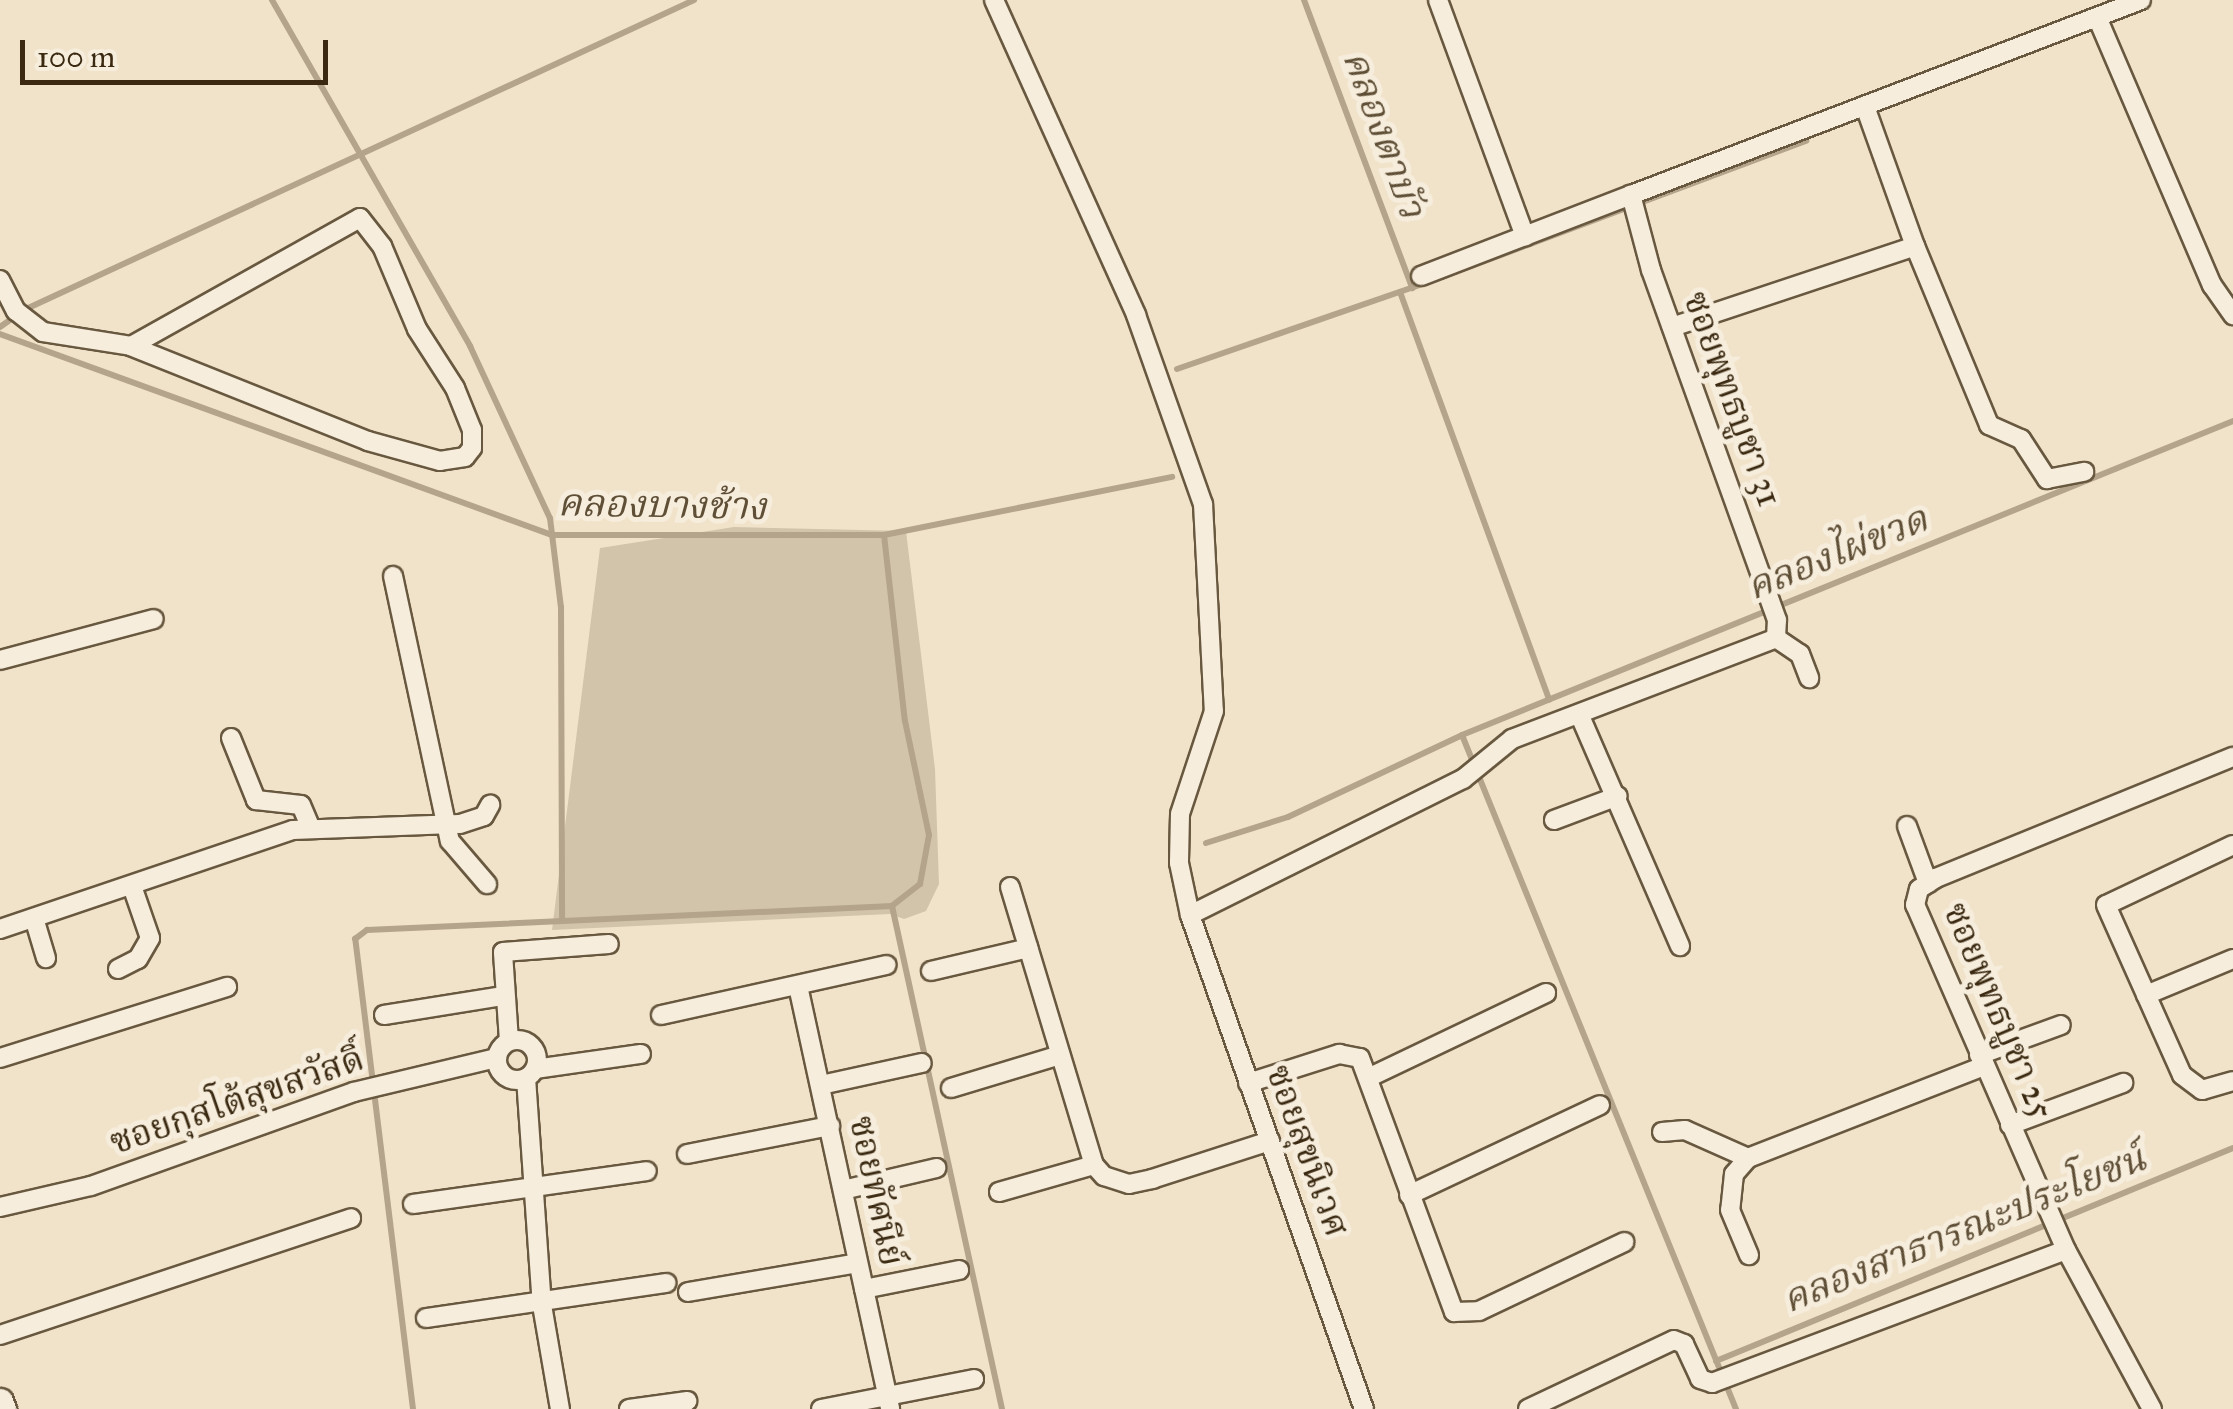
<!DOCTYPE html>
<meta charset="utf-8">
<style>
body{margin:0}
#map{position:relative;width:2233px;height:1409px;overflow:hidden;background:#f1e3ca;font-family:"IM FELL Great Primer","Noto Serif Thai",serif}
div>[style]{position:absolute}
.green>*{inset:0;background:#d2c4ab}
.stream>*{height:6px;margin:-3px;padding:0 3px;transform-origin:3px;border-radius:3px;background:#b3a48b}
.roads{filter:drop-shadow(2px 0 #68583f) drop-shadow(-2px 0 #68583f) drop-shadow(0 2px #68583f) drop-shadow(0 -2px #68583f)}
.street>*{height:18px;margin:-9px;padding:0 9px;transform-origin:9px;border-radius:9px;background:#f6eddd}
.street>.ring{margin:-9px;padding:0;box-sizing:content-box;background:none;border:18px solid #f6eddd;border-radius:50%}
.secondary>*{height:25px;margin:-12.5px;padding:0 12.5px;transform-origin:12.5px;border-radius:12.5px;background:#f6eddd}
span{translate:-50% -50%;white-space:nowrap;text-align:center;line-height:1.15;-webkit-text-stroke:10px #f6eddd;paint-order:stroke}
.street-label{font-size:35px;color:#3b2a11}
.water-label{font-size:38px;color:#5f4f36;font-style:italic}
.scale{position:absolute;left:20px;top:40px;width:308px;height:45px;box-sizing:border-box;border:5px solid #3b2a11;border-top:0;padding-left:12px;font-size:30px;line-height:35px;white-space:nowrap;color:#3b2a11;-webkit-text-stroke:8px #f6eddd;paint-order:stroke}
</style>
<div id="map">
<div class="green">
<i style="clip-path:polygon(734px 527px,906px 531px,935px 769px,939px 884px,926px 911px,904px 919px,890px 914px,552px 930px,600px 548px)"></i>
</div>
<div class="stream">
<i style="left:272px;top:0;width:399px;rotate:60.2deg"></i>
<i style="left:470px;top:346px;width:190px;rotate:65.1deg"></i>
<i style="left:550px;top:518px;width:90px;rotate:83deg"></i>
<i style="left:561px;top:607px;width:312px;rotate:89.8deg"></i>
<i style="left:1304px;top:0;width:308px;rotate:69.4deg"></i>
<i style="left:1442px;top:277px;width:389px;rotate:-20.5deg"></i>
<i style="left:1400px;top:292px;width:434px;rotate:69.9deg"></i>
<i style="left:0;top:327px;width:32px;rotate:-35deg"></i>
<i style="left:26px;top:309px;width:736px;rotate:-24.82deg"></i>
<i style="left:0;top:334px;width:587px;rotate:20.01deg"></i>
<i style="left:552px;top:535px;width:332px"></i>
<i style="left:884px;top:535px;width:294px;rotate:-11.4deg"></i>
<i style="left:1177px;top:369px;width:262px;rotate:-19.1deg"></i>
<i style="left:884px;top:535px;width:187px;rotate:83.6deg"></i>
<i style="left:905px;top:721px;width:116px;rotate:78.1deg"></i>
<i style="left:929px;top:835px;width:50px;rotate:100.4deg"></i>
<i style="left:920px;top:884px;width:36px;rotate:142deg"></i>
<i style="left:892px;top:906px;width:515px;rotate:77.66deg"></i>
<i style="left:1462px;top:735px;width:728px;rotate:67.88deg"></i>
<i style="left:1206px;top:843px;width:86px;rotate:-17.6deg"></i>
<i style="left:1288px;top:817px;width:192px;rotate:-25.2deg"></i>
<i style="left:1462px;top:735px;width:832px;rotate:-22.16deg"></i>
<i style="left:1716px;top:1361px;width:559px;rotate:-22.39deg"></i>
<i style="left:413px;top:1409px;width:474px;rotate:-97deg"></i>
<i style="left:355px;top:939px;width:15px;rotate:-37deg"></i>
<i style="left:367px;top:930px;width:526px;rotate:-2.62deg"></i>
</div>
<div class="roads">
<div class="street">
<i style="left:994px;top:0;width:346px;rotate:65.7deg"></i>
<i style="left:1136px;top:315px;width:201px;rotate:70.5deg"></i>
<i style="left:1203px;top:504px;width:207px;rotate:87deg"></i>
<i style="left:1214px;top:711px;width:108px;rotate:108.3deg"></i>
<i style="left:1180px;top:814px;width:49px;rotate:91.2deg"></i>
<i style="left:1179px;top:863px;width:53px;rotate:78.1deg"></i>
<i style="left:1190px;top:915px;width:524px;rotate:70.6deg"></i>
<i style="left:1438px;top:0;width:252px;rotate:69.8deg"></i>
<i style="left:2097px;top:17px;width:292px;rotate:66.8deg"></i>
<i style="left:2212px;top:285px;width:37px;rotate:55deg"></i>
<i style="left:1915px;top:246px;width:194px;rotate:67.5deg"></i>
<i style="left:1989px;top:425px;width:35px;rotate:24deg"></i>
<i style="left:2021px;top:439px;width:48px;rotate:57deg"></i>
<i style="left:2047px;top:479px;width:38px;rotate:-11deg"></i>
<i style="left:1421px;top:276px;width:225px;rotate:-21.1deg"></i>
<i style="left:0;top:280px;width:35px;rotate:63deg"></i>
<i style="left:16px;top:311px;width:34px;rotate:38deg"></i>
<i style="left:43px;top:332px;width:89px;rotate:9deg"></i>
<i style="left:131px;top:346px;width:262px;rotate:-29.2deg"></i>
<i style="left:360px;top:218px;width:36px;rotate:52deg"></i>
<i style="left:382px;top:246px;width:90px;rotate:67.1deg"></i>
<i style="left:417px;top:329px;width:70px;rotate:57.2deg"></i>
<i style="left:455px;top:388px;width:45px;rotate:68deg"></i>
<i style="left:472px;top:430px;width:18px;rotate:90deg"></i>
<i style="left:472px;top:448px;width:11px;rotate:128deg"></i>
<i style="left:465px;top:457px;width:25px;rotate:171deg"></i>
<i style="left:440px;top:461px;width:75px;rotate:-164.5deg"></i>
<i style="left:368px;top:441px;width:255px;rotate:-158.2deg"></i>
<i style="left:1672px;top:327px;width:256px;rotate:-18.4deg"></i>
<i style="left:1915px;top:246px;width:149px;rotate:-109.7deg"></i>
<i style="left:393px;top:576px;width:271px;rotate:77.9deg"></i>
<i style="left:450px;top:841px;width:57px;rotate:49.3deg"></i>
<i style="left:1776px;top:638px;width:29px;rotate:34deg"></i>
<i style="left:1800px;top:654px;width:26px;rotate:69deg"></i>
<i style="left:0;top:660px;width:159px;rotate:-14.9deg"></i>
<i style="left:1580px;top:716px;width:251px;rotate:66.5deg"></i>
<i style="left:231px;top:738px;width:67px;rotate:68deg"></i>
<i style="left:256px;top:800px;width:45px;rotate:6.3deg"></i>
<i style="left:301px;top:805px;width:25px;rotate:67deg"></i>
<i style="left:1554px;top:820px;width:68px;rotate:-20.6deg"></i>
<i style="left:1907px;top:826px;width:61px;rotate:69.8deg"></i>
<i style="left:2233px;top:845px;width:140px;rotate:154.7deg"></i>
<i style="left:2106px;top:905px;width:186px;rotate:65.9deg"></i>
<i style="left:2182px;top:1075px;width:25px;rotate:37deg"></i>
<i style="left:2202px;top:1090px;width:32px;rotate:-16deg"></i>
<i style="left:1010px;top:887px;width:290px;rotate:73.2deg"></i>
<i style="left:1094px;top:1165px;width:15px;rotate:48deg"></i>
<i style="left:1104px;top:1176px;width:26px;rotate:18deg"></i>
<i style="left:1129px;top:1184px;width:24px;rotate:-12deg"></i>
<i style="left:1152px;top:1179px;width:124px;rotate:-17.9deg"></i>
<i style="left:1190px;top:915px;width:305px;rotate:-26.5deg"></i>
<i style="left:1463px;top:779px;width:63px;rotate:-39.2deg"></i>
<i style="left:1512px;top:739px;width:283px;rotate:-20.9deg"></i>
<i style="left:1776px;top:638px;width:18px;rotate:-87deg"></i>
<i style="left:1777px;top:620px;width:372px;rotate:-109.8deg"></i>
<i style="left:1651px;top:270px;width:78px;rotate:-104.9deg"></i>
<i style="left:1631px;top:195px;width:546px;rotate:-20.92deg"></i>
<i style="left:34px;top:918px;width:42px;rotate:73.3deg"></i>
<i style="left:0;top:929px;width:309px;rotate:-18.7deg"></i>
<i style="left:293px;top:830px;width:167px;rotate:-2.1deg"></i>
<i style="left:460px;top:824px;width:25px;rotate:-18deg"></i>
<i style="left:484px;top:816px;width:13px;rotate:-61deg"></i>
<i style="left:118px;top:969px;width:22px;rotate:-27deg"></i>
<i style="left:138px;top:959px;width:24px;rotate:-60deg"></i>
<i style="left:150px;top:938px;width:55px;rotate:-109.1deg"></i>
<i style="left:931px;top:971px;width:100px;rotate:-13.3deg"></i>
<i style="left:798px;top:986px;width:433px;rotate:77.7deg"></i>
<i style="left:2146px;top:995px;width:94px;rotate:-22.5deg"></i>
<i style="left:384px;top:1015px;width:121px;rotate:-9.1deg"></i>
<i style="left:661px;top:1015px;width:231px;rotate:-12.5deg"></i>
<i class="ring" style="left:497px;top:1040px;width:22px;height:22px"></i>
<i style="left:509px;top:1041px;width:89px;rotate:-93.9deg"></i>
<i style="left:503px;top:952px;width:106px;rotate:-4.3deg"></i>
<i style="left:1979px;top:1055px;width:87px;rotate:-20.1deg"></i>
<i style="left:0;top:1058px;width:238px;rotate:-17.4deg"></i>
<i style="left:535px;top:1069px;width:107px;rotate:-8.1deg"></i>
<i style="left:1372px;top:1076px;width:193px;rotate:-25.5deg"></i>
<i style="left:526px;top:1078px;width:228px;rotate:86deg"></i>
<i style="left:542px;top:1305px;width:106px;rotate:80.2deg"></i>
<i style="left:1248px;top:1083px;width:96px;rotate:-17.7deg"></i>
<i style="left:1339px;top:1054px;width:21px;rotate:11deg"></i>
<i style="left:1360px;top:1058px;width:271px;rotate:69.7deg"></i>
<i style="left:1454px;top:1312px;width:25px;rotate:-2deg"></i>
<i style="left:1479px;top:1311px;width:161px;rotate:-25.4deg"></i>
<i style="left:821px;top:1085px;width:103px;rotate:-12.3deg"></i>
<i style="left:951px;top:1088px;width:114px;rotate:-16.8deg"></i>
<i style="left:2010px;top:1125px;width:121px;rotate:-20.4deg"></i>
<i style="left:1662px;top:1132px;width:23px;rotate:-5deg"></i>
<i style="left:1685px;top:1130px;width:69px;rotate:24deg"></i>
<i style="left:1748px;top:1158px;width:253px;rotate:-21.3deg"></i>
<i style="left:687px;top:1154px;width:146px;rotate:-11.1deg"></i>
<i style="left:1748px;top:1158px;width:21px;rotate:131deg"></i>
<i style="left:1734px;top:1174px;width:36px;rotate:96deg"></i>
<i style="left:1730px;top:1210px;width:49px;rotate:67.1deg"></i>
<i style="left:843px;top:1190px;width:96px;rotate:-13.3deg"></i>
<i style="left:999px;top:1192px;width:99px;rotate:-15.9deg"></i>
<i style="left:1409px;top:1195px;width:211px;rotate:-25.2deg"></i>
<i style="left:413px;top:1204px;width:236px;rotate:-8deg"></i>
<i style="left:0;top:1207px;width:93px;rotate:-13deg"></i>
<i style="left:91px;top:1186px;width:279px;rotate:-19.7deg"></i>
<i style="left:354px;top:1092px;width:147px;rotate:-13.4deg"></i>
<i style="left:864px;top:1289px;width:97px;rotate:-11.3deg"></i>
<i style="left:688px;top:1292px;width:172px;rotate:-9.7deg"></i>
<i style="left:426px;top:1318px;width:243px;rotate:-8.3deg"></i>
<i style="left:0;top:1335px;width:370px;rotate:-18.4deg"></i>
<i style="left:629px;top:1409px;width:59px;rotate:-7.9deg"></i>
<i style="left:821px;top:1409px;width:156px;rotate:-11.1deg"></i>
<i style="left:1528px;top:1409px;width:161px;rotate:-25.3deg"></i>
<i style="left:1674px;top:1340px;width:11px;rotate:22deg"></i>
<i style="left:1684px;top:1344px;width:38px;rotate:65deg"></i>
<i style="left:1700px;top:1379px;width:13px;rotate:18deg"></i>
<i style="left:1712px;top:1383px;width:378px;rotate:-20.6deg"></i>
<i style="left:2152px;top:1409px;width:181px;rotate:-118.4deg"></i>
<i style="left:2066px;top:1250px;width:377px;rotate:-113.6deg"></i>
<i style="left:1915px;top:905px;width:16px;rotate:-76deg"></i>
<i style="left:1919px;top:889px;width:20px;rotate:-33deg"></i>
<i style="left:1936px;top:878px;width:321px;rotate:-22.2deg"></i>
</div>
<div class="secondary">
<i style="left:0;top:1401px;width:9px;rotate:69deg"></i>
</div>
</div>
<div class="street-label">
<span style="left:1732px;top:399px;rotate:70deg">ซอยพุทธบูชา 31</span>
<span style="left:1998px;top:1011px;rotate:67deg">ซอยพุทธบูชา 25</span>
<span style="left:237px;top:1101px;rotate:-19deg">ซอยกุสโต้สุขสวัสดิ์</span>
<span style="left:1307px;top:1151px;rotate:70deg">ซอยสุขนิเวศ</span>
<span style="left:876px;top:1191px;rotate:78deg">ซอยทัศนีย์</span>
</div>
<div class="water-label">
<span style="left:1384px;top:134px;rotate:70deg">คลองตาบัว</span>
<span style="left:662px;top:505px;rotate:1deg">คลองบางช้าง</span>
<span style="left:1837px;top:553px;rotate:-22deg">คลองไผ่ขวด</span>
<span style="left:1964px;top:1229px;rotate:-22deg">คลองสาธารณะประโยชน์</span>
</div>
<div class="scale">100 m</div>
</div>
